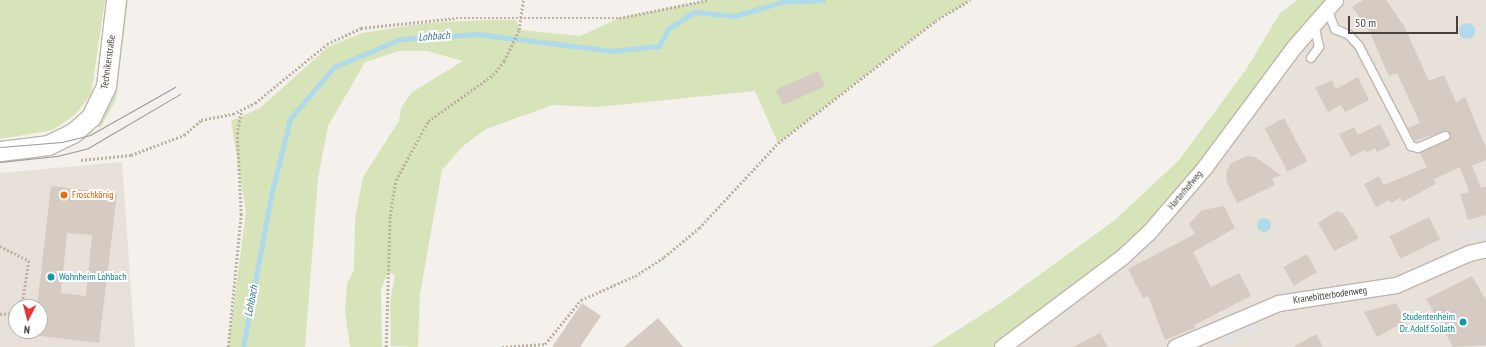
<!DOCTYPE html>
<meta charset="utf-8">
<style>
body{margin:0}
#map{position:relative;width:1486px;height:347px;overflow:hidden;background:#f4f0ec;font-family:"PT Sans Narrow",sans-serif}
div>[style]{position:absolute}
.residential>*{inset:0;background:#e7e1da}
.green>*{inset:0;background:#d7e4b9}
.parking>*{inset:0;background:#e3e1df;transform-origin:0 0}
.water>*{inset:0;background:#afdaea}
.round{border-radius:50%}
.stream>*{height:4.5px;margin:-2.25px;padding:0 2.25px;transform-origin:2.25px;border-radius:2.25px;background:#afdaea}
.building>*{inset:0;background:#d5cbc2;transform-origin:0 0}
.path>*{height:2.5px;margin-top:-1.25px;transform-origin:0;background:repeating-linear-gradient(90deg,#bfb1a2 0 2px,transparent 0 4px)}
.roads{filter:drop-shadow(1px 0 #bfb7af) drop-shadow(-1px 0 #bfb7af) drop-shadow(0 1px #bfb7af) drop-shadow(0 -1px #bfb7af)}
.service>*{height:8px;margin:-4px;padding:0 4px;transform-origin:4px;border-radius:4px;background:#fff}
.minor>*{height:15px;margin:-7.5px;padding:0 7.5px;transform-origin:7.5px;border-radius:7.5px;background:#fff}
.tertiary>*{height:19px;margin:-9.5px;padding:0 9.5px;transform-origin:9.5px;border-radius:9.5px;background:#fff}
.tram>*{height:1px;margin:-0.5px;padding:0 0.5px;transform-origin:0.5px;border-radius:0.5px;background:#999}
.dots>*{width:11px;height:11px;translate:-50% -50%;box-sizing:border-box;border:2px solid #fff;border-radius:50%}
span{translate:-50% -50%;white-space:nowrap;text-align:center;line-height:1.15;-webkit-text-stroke:4px #fff;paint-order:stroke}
.street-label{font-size:10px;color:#48403a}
.food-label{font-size:10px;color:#c56008}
.left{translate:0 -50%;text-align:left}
.culture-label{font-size:10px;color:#0d838f}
.right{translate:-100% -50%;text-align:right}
.water-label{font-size:11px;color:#367992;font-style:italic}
.north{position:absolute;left:8px;top:299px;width:40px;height:40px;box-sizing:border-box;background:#fff;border:1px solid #b6b3b0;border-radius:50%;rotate:186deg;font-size:11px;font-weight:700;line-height:16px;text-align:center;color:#48403a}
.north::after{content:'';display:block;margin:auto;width:14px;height:18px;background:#e43533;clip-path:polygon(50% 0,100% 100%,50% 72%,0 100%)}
.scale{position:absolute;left:1348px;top:16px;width:110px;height:18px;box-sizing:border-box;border:2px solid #48403a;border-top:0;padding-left:5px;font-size:12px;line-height:14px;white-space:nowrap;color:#48403a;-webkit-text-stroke:3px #fff;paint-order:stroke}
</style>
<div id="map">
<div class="residential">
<i style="clip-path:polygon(1335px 0,1486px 0,1486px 347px,1002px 347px)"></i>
<i style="clip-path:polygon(evenodd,122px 162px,135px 347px,0 347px,0 173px,122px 162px,16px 307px,40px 307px,40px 331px,16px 331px,16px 307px)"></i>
</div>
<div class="green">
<i style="clip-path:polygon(0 0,105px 0,91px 94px,76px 114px,53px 130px,0 139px)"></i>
<i style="clip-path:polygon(124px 0,128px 0,116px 100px,100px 128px,98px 124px,114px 90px)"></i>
<i style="clip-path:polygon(708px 0,970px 0,935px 21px,778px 143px,755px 91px,597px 107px,553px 105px,486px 129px,463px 146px,442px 170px,420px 294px,418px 347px,391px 346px,390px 302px,395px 275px,388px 272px,381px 290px,382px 347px,350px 347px,345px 312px,347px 284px,354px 270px,355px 219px,363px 177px,399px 121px,401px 108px,412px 92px,463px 61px,427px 51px,399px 51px,365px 62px,328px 126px,318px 178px,305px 347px,228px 347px,246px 212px,231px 121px,260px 108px,328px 47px,362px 33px,426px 23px,484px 20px,516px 20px,520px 30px,580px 36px,619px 18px)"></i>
<i style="clip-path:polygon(1297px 0,1335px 0,1149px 232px,1002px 347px,931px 347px,1002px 302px,1115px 220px,1179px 160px,1245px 71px,1280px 13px)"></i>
</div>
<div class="parking">
<i style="left:1486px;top:229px;width:12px;height:29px;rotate:90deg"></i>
<i style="left:1253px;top:318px;width:13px;height:34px;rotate:63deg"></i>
</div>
<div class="water">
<i class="round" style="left:1459px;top:23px;width:16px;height:16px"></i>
<i class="round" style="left:1257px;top:218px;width:14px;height:14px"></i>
</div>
<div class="stream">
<i style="left:243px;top:347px;width:154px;rotate:-79.5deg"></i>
<i style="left:271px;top:196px;width:79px;rotate:-76.1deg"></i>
<i style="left:290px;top:119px;width:68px;rotate:-49.8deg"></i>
<i style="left:334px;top:67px;width:73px;rotate:-22.7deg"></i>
<i style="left:401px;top:39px;width:76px;rotate:-3.8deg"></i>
<i style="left:477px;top:34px;width:137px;rotate:7.1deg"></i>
<i style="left:613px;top:51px;width:46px;rotate:-6.2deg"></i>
<i style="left:659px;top:46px;width:19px;rotate:-62deg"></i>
<i style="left:668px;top:29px;width:31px;rotate:-33deg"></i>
<i style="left:694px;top:12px;width:41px;rotate:5.6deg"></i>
<i style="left:735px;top:16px;width:49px;rotate:-16.6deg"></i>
<i style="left:782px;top:2px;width:41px;rotate:-2.8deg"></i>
</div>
<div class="building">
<i style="clip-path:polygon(1363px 0,1386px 0,1404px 26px,1429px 81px,1444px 75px,1456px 102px,1465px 97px,1486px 148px,1486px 160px,1472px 166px,1481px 188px,1486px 187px,1486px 215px,1468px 220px,1460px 194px,1469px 192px,1460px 167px,1434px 179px,1436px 184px,1402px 202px,1400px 198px,1391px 203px,1389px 200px,1376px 207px,1364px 184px,1379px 176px,1384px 185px,1427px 167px,1420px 153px,1450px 136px,1445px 131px,1415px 141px,1408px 128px,1420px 123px,1397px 73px,1389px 76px,1370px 33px,1352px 7px)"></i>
<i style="left:818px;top:71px;width:17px;height:46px;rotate:66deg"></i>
<i style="clip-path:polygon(1358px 77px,1369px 100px,1345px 112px,1341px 105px,1328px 112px,1315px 88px,1332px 80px,1336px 89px)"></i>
<i style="left:1284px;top:118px;width:49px;height:22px;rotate:62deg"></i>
<i style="clip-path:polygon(1380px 124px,1391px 145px,1377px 152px,1375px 148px,1366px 153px,1364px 150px,1351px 157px,1339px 134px,1354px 127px,1358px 135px)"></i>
<i style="clip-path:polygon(1247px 156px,1255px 157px,1281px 175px,1272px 179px,1275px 185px,1237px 203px,1227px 182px,1226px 173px,1230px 164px)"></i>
<i style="clip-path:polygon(evenodd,51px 186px,117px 194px,99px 343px,40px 336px,40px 307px,37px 307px,51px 186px,67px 233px,92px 235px,86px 296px,61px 293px,67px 233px)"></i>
<i style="clip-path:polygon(1224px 206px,1235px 228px,1193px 252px,1211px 287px,1239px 273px,1251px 296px,1194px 325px,1195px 328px,1165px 340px,1148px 296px,1143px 298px,1128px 269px,1195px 234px,1189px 224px,1202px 210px)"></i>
<i style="clip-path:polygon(1337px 211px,1344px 214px,1359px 238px,1334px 251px,1318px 223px)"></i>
<i style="left:1429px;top:217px;width:25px;height:44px;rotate:64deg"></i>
<i style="left:1307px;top:254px;width:21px;height:27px;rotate:61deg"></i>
<i style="clip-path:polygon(1472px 276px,1486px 300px,1486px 345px,1453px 347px,1426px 299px)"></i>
<i style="clip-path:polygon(582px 303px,601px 316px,580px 347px,552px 347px)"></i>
<i style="clip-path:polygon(1396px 303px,1406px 321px,1377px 337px,1364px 312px)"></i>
<i style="clip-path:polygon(658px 318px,683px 347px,624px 347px)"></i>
<i style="clip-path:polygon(1100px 333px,1108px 347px,1073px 347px)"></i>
<i style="clip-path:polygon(1316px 334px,1323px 347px,1293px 347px)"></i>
</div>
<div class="path">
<i style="left:81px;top:160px;width:50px;rotate:-5.7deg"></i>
<i style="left:131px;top:155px;width:57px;rotate:-20.7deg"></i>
<i style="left:184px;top:135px;width:23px;rotate:-41deg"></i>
<i style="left:201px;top:120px;width:33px;rotate:-11deg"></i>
<i style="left:233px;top:114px;width:25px;rotate:-27deg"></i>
<i style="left:255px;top:103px;width:93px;rotate:-39.3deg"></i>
<i style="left:327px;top:44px;width:38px;rotate:-25deg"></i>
<i style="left:361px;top:28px;width:96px;rotate:-6deg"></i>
<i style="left:456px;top:18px;width:163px"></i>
<i style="left:619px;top:18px;width:91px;rotate:-11.4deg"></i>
<i style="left:0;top:246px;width:33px;rotate:27deg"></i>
<i style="left:29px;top:261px;width:47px;rotate:98.7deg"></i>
<i style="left:0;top:314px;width:16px;rotate:-4deg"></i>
<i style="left:228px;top:347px;width:133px;rotate:-84.4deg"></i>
<i style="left:241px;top:215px;width:81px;rotate:-92.8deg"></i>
<i style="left:237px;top:134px;width:23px;rotate:-80deg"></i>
<i style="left:386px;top:347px;width:131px;rotate:-88.3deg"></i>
<i style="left:390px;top:216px;width:36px;rotate:-81deg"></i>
<i style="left:396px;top:180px;width:67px;rotate:-61.5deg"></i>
<i style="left:428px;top:121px;width:80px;rotate:-35.3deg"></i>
<i style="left:493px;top:75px;width:18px;rotate:-52deg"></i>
<i style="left:504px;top:61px;width:34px;rotate:-64deg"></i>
<i style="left:519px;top:30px;width:30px;rotate:-82deg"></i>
<i style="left:502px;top:347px;width:43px;rotate:-4deg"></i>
<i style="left:545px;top:344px;width:57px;rotate:-50.7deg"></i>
<i style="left:581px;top:300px;width:59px;rotate:-24deg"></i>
<i style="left:635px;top:276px;width:35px;rotate:-33deg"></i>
<i style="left:664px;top:257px;width:45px;rotate:-39.6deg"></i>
<i style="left:699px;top:228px;width:116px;rotate:-47.1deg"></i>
<i style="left:778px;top:143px;width:199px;rotate:-37.8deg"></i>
<i style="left:935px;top:21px;width:41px;rotate:-31deg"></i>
</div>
<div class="roads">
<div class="service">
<i style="left:1327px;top:9px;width:22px;rotate:68deg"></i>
<i style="left:1335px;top:29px;width:15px;rotate:23deg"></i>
<i style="left:1349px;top:35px;width:15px;rotate:48deg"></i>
<i style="left:1359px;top:46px;width:113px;rotate:62.5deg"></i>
<i style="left:1411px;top:146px;width:7px;rotate:16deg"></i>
<i style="left:1418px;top:148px;width:30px;rotate:-24deg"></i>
<i style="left:1311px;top:58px;width:14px;rotate:-54deg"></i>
<i style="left:1319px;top:47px;width:24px;rotate:-102deg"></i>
</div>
<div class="minor">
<i style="left:1002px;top:347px;width:150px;rotate:-36.9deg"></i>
<i style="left:1122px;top:257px;width:37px;rotate:-43deg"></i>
<i style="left:1149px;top:232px;width:84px;rotate:-49.3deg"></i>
<i style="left:1204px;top:168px;width:149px;rotate:-53.4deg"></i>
<i style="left:1293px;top:48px;width:64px;rotate:-48.8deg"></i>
<i style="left:1175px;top:347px;width:112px;rotate:-23.1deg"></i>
<i style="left:1278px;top:303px;width:119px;rotate:-8.7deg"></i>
<i style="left:1396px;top:285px;width:80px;rotate:-23.7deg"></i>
<i style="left:1469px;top:253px;width:17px;rotate:-13deg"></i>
</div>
<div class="tertiary">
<i style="left:0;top:151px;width:48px;rotate:-7.1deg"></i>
<i style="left:48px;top:145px;width:28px;rotate:-26deg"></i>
<i style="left:73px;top:133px;width:24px;rotate:-42deg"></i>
<i style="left:91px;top:117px;width:34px;rotate:-64deg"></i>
<i style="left:106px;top:86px;width:87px;rotate:-83.4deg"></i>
</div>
</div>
<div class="tram">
<i style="left:0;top:147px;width:62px;rotate:-4.6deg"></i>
<i style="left:62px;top:142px;width:29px;rotate:-14deg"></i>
<i style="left:90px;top:135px;width:98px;rotate:-29.5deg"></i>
<i style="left:0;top:162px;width:57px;rotate:-6deg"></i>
<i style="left:57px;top:156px;width:32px;rotate:-14deg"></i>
<i style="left:88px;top:148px;width:107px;rotate:-30.4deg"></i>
</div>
<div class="dots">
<i style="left:64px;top:195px;background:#e8710a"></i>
<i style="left:51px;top:277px;background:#0f9aa8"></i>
<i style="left:1463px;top:322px;background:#0f9aa8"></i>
</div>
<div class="street-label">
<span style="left:108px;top:62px;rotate:-82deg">Technikerstraße</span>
<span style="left:1185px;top:190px;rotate:-50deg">Harterhofweg</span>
<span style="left:1330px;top:295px;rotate:-8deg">Kranebitterbodenweg</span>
</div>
<div class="food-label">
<span class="left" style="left:72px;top:195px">Froschkönig</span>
</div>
<div class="culture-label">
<span class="left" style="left:59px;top:277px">Wohnheim Lohbach</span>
<span class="right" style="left:1455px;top:322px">Studentenheim<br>Dr. Adolf Sollath</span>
</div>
<div class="water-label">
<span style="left:434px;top:36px;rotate:-4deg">Lohbach</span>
<span style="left:251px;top:301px;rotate:-79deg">Lohbach</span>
</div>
<div class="north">N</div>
<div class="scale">50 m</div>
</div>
